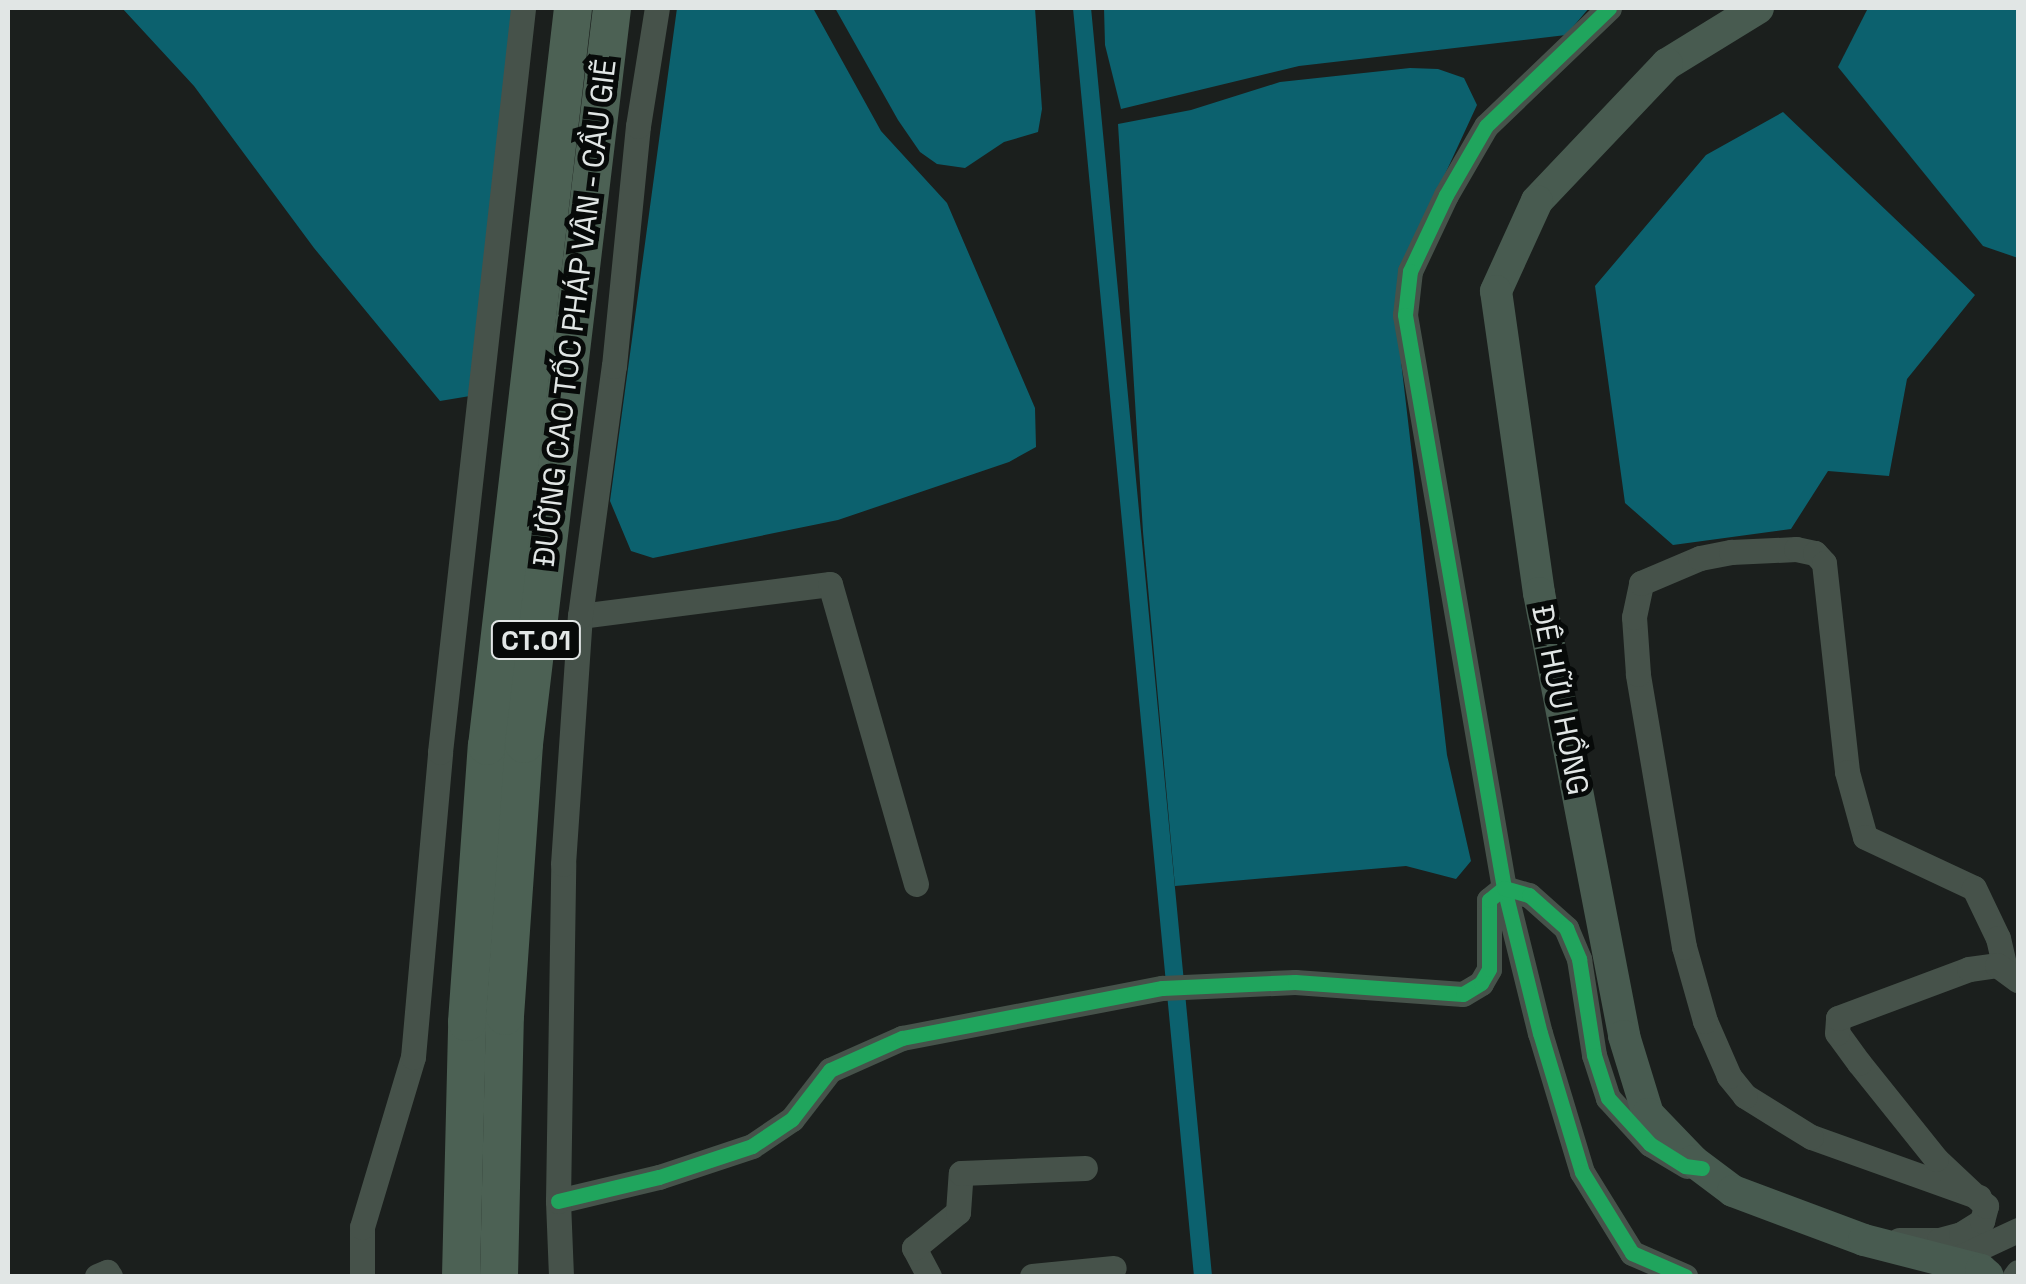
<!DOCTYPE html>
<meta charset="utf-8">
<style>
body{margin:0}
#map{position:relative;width:2026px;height:1284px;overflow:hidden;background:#1b1f1d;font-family:"Space Grotesk",sans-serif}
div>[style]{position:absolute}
.water>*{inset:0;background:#0c616e}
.canal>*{height:18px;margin:-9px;padding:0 9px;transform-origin:9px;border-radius:9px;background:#0c616e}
.minor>*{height:25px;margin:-12.5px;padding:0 12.5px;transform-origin:12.5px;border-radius:12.5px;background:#46524a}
.major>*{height:32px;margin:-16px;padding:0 16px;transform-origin:16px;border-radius:16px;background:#485b50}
.highway>*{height:38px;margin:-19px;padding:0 19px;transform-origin:19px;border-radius:19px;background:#4c6154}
.cycleway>*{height:15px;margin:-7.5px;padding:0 7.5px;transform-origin:7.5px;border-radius:7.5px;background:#20a55d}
span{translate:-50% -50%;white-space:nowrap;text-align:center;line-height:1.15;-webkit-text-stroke:10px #070a09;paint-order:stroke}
.shield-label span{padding:2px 8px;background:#070a09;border:2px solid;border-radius:8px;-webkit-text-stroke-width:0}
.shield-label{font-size:28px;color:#e1e6e5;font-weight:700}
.street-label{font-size:30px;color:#e1e6e5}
.frame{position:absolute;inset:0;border:10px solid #e1e6e5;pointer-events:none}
</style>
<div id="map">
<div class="water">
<i style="clip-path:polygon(122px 8px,512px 8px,470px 396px,440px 401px,314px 248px,194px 86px)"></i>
<i style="clip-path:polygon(677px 8px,813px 8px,881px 131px,947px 203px,1035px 408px,1036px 447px,1009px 462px,838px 520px,653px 558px,631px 551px,610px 501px)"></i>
<i style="clip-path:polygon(835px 8px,1035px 8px,1042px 109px,1038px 132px,1004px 142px,965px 168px,937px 164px,920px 152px,898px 120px)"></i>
<i style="clip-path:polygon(1104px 8px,1589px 8px,1566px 35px,1299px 66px,1121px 109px,1105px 45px)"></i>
<i style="clip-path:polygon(1868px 8px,2018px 8px,2018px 258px,1983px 246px,1838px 67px)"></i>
<i style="clip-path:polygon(1410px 68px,1438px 69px,1464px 78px,1477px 105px,1434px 198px,1401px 361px,1447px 755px,1471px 861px,1456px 879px,1406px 866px,1175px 886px,1143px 532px,1118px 124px,1191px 110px,1280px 82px)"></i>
<i style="clip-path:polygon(1783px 112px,1975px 295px,1907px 379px,1889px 476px,1828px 471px,1791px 529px,1673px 545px,1625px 503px,1595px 286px,1706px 155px)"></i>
</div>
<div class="canal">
<i style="left:1082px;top:8px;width:1274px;rotate:84.55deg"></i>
</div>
<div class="minor">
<i style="left:1609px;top:8px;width:170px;rotate:136.2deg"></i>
<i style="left:1486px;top:126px;width:80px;rotate:120.1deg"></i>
<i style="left:1446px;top:195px;width:84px;rotate:115.3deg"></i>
<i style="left:1410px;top:271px;width:44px;rotate:96.5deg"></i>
<i style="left:1405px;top:315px;width:581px;rotate:80.2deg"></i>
<i style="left:1504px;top:888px;width:149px;rotate:76.1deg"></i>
<i style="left:1540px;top:1033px;width:145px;rotate:73.2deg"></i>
<i style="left:1582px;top:1172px;width:95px;rotate:58.3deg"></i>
<i style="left:1632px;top:1253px;width:58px;rotate:23.5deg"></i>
<i style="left:580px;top:616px;width:252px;rotate:-7.3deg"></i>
<i style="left:830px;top:584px;width:312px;rotate:74deg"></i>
<i style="left:1979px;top:1197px;width:178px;rotate:-160.3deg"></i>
<i style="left:1811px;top:1137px;width:78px;rotate:-148.2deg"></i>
<i style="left:1745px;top:1096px;width:26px;rotate:-129deg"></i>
<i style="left:1729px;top:1076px;width:60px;rotate:-113.6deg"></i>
<i style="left:1705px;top:1021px;width:77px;rotate:-105.8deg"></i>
<i style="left:1684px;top:947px;width:277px;rotate:-99.6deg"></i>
<i style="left:1638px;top:674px;width:57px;rotate:-94deg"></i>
<i style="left:1634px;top:617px;width:35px;rotate:-78deg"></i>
<i style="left:1641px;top:583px;width:64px;rotate:-23deg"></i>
<i style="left:1700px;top:558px;width:32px;rotate:-11deg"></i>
<i style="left:1731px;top:552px;width:65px;rotate:-2.6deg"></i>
<i style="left:1796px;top:549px;width:19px;rotate:12deg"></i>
<i style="left:1815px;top:553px;width:13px;rotate:48deg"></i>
<i style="left:1824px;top:563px;width:210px;rotate:83.7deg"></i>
<i style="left:1847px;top:772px;width:67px;rotate:74.5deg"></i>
<i style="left:1865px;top:837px;width:120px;rotate:25.1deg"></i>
<i style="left:1974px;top:888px;width:55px;rotate:64.4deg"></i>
<i style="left:1998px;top:938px;width:31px;rotate:77deg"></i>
<i style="left:558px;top:1201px;width:104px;rotate:-13.4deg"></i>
<i style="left:659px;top:1177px;width:98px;rotate:-18.4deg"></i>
<i style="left:752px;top:1146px;width:48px;rotate:-34deg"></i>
<i style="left:792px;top:1119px;width:62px;rotate:-52.2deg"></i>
<i style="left:830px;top:1070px;width:79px;rotate:-24deg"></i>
<i style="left:902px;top:1038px;width:265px;rotate:-10.9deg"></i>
<i style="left:1162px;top:988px;width:133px;rotate:-2.6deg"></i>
<i style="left:1295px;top:982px;width:168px;rotate:4.1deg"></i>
<i style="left:1463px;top:994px;width:21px;rotate:-31deg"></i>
<i style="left:1481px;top:983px;width:16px;rotate:-60deg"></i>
<i style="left:1489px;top:969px;width:69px;rotate:-90deg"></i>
<i style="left:1489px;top:900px;width:19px;rotate:-39deg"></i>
<i style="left:1504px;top:888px;width:26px;rotate:16deg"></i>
<i style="left:1529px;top:895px;width:50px;rotate:41.7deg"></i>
<i style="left:1566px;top:928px;width:34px;rotate:67deg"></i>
<i style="left:1579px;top:959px;width:97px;rotate:81.1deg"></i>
<i style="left:1594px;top:1055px;width:45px;rotate:72deg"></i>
<i style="left:1608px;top:1098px;width:62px;rotate:47.6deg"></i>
<i style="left:1650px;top:1144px;width:43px;rotate:30.7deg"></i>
<i style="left:1899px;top:1240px;width:40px"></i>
<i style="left:1939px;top:1240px;width:23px;rotate:-15deg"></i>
<i style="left:1961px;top:1234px;width:25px;rotate:-32deg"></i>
<i style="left:1982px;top:1221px;width:16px;rotate:-75deg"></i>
<i style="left:1986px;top:1206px;width:69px;rotate:-136.8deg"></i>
<i style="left:1936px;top:1159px;width:123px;rotate:-128.7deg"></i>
<i style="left:1859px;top:1063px;width:37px;rotate:-126deg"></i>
<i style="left:1837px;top:1033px;width:15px;rotate:-86deg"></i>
<i style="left:1838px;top:1018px;width:140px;rotate:-20.5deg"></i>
<i style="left:1969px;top:969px;width:28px;rotate:-8deg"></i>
<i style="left:1997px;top:965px;width:26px;rotate:36deg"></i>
<i style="left:1949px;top:1262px;width:76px;rotate:-24.9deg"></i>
<i style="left:97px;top:1276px;width:11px;rotate:-22deg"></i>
<i style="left:107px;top:1272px;width:5px;rotate:53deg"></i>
<i style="left:362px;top:1276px;width:49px;rotate:-90deg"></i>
<i style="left:362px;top:1227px;width:177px;rotate:-73.3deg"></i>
<i style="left:413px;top:1057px;width:306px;rotate:-84.9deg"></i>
<i style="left:440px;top:752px;width:749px;rotate:-83.63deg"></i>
<i style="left:561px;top:1276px;width:75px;rotate:-92.3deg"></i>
<i style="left:558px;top:1201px;width:337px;rotate:-89.1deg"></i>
<i style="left:563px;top:864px;width:249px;rotate:-86.1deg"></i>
<i style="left:580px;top:616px;width:252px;rotate:-82.3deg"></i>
<i style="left:614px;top:366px;width:241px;rotate:-84.3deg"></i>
<i style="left:638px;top:126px;width:120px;rotate:-80.9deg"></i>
<i style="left:929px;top:1276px;width:32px;rotate:-118deg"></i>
<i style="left:914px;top:1248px;width:57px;rotate:-39.3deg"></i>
<i style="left:958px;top:1212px;width:39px;rotate:-86deg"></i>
<i style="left:961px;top:1173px;width:124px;rotate:-2.3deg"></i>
<i style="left:1032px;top:1276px;width:82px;rotate:-5.6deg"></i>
<i style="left:2015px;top:1276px;width:5px;rotate:-53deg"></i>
</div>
<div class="major">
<i style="left:1758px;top:8px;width:107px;rotate:148.4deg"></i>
<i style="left:1667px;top:64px;width:189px;rotate:133.5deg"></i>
<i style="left:1537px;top:201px;width:99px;rotate:114.5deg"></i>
<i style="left:1496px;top:291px;width:305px;rotate:81.9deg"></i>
<i style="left:1539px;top:593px;width:451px;rotate:79.1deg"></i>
<i style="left:1624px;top:1036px;width:82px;rotate:72.9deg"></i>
<i style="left:1648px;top:1114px;width:65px;rotate:46.2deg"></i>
<i style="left:1693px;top:1161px;width:50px;rotate:36.9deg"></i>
<i style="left:1733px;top:1191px;width:140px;rotate:20.5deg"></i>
<i style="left:1864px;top:1240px;width:121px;rotate:14.4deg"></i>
<i style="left:1981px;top:1270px;width:9px;rotate:41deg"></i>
</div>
<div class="highway">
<i style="left:461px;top:1276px;width:254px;rotate:-88.6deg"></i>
<i style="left:467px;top:1022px;width:277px;rotate:-85.9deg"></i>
<i style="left:487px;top:746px;width:743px;rotate:-83.35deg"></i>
<i style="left:499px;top:1276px;width:260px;rotate:-88.7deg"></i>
<i style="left:505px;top:1016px;width:273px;rotate:-86deg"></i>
<i style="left:524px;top:744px;width:741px;rotate:-83.18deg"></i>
</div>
<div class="cycleway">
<i style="left:1609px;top:8px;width:170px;rotate:136.2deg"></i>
<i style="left:1486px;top:126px;width:80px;rotate:120.1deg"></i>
<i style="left:1446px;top:195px;width:84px;rotate:115.3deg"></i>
<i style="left:1410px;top:271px;width:44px;rotate:96.5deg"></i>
<i style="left:1405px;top:315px;width:581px;rotate:80.2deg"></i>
<i style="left:1504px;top:888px;width:149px;rotate:76.1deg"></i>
<i style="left:1540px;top:1033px;width:145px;rotate:73.2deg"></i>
<i style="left:1582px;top:1172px;width:95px;rotate:58.3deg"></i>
<i style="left:1632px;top:1253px;width:58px;rotate:23.5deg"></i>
<i style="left:558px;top:1201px;width:104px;rotate:-13.4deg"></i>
<i style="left:659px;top:1177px;width:98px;rotate:-18.4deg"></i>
<i style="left:752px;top:1146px;width:48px;rotate:-34deg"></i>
<i style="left:792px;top:1119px;width:62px;rotate:-52.2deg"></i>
<i style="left:830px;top:1070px;width:79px;rotate:-24deg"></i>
<i style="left:902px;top:1038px;width:265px;rotate:-10.9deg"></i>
<i style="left:1162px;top:988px;width:133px;rotate:-2.6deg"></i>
<i style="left:1295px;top:982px;width:168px;rotate:4.1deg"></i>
<i style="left:1463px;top:994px;width:21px;rotate:-31deg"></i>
<i style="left:1481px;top:983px;width:16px;rotate:-60deg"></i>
<i style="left:1489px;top:969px;width:69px;rotate:-90deg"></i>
<i style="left:1489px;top:900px;width:19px;rotate:-39deg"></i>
<i style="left:1504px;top:888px;width:26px;rotate:16deg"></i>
<i style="left:1529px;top:895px;width:50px;rotate:41.7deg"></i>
<i style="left:1566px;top:928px;width:34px;rotate:67deg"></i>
<i style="left:1579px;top:959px;width:97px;rotate:81.1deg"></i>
<i style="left:1594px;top:1055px;width:45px;rotate:72deg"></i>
<i style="left:1608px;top:1098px;width:62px;rotate:47.6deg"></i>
<i style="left:1650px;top:1144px;width:41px;rotate:32.2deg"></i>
<i style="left:1685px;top:1166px;width:17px;rotate:7deg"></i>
</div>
<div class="shield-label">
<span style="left:536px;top:640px">CT.01</span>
</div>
<div class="street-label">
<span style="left:575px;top:313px;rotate:-83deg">ĐƯỜNG CAO TỐC PHÁP VÂN - CẦU GIẼ</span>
<span style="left:1560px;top:700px;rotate:79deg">ĐÊ HỮU HỒNG</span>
</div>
<div class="frame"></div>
</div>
